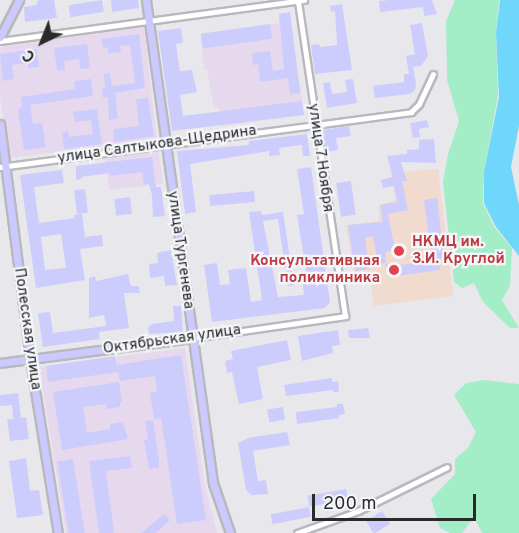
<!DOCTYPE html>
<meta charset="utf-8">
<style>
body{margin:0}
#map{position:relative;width:519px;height:533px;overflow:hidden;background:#e8e8ec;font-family:Overpass,sans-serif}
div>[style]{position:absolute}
.commercial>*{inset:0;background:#e7d9ed}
.medical>*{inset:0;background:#f1dace}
.green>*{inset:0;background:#a3edc7}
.water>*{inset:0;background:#6fd7fb}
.building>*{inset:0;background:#cccdfc;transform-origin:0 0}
.roads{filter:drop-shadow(2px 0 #b9b9bd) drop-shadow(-2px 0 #b9b9bd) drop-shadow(0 2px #b9b9bd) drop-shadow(0 -2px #b9b9bd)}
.minor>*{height:5px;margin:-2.5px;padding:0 2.5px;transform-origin:2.5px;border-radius:2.5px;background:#fff}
.major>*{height:7px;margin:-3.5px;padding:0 3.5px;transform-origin:3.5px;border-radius:3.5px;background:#cbc9fe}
.dots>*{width:16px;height:16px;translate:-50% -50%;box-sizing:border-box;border:3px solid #f5f6fa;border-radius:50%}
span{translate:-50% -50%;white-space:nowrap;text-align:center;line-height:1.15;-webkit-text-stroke:4.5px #f5f6fa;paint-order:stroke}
.street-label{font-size:15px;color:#2a2a2b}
.health-label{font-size:15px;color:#be3a42;font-weight:700}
.left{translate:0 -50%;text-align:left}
.right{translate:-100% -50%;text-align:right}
.north{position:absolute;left:12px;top:12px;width:60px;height:60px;-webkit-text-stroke:4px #f5f6fa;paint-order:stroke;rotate:223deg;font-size:16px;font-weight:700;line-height:24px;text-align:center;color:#2a2a2b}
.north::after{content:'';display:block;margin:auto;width:21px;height:27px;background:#2a2a2b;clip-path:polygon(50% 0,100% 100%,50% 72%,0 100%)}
.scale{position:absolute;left:312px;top:494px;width:164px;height:27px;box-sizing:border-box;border:3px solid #2a2a2b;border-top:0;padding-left:8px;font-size:18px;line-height:21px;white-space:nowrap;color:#2a2a2b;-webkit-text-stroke:4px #f5f6fa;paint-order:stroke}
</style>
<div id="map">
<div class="commercial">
<i style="clip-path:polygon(290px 12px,304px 115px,222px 126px,219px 108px,214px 108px,207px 69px,204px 70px,201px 34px,280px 23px,279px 14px)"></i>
<i style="clip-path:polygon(144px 27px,157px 140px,10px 158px,0 97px,0 47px)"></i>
<i style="clip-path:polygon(156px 151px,159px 154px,163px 184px,109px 190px,105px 159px)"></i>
<i style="clip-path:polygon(185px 348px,204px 481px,217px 533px,66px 533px,39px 367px)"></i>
</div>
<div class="medical">
<i style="clip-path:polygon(438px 169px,453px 296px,374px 306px,370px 278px,355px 279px,346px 225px,379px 221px,379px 205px,396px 200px,390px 173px)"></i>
</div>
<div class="green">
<i style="clip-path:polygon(455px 0,499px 0,496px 33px,498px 96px,484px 170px,483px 203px,495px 228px,512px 248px,510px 286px,502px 300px,519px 328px,510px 328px,483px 302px,474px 283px,462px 288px,454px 282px,443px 182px,448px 154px,459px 121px,447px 80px,446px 21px)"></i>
<i style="clip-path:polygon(484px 380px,519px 384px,519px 533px,482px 533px,474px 517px,462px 533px,450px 533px,440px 528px,431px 499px,455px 474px,455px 459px,468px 448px,476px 432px,454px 395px,466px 383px)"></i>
</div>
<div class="water">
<i style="clip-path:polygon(500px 0,519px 0,519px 126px,511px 167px,519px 205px,519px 256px,496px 227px,484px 203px,484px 171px,499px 97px,496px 33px)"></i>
</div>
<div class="building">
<i style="clip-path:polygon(38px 0,54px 0,57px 18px,25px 22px,24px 7px,36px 5px)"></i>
<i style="left:102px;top:0;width:12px;height:34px;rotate:81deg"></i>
<i style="clip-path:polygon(111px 0,138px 0,139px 8px,112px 12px)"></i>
<i style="clip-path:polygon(390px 0,432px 0,437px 14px,424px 16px,423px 7px,380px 12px,379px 1px)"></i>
<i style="clip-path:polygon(342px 4px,352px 70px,315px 74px,311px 45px,319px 44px,320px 47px,337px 45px,335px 11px,331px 12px,330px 6px)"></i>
<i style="clip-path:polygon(290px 12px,300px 93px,290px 94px,288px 78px,260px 82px,258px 64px,253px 65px,252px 53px,270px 51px,273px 71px,284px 69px,279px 14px)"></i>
<i style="clip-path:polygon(422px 23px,428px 56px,421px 66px,413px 67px,416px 83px,415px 90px,410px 94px,375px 98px,373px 86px,404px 82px,404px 74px,409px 74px,406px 56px,415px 54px,410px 25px)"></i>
<i style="left:270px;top:24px;width:15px;height:70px;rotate:82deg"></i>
<i style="clip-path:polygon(181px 28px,183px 43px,176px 44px,180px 71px,192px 70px,197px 92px,180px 95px,183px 116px,302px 101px,304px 115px,172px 131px,158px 31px)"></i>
<i style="clip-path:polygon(139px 34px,145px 88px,115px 93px,118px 118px,109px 120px,108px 97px,103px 98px,102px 88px,105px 87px,104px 74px,110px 73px,112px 86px,135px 83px,130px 45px,120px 46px,121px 52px,108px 53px,108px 47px,103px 48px,101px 39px)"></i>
<i style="clip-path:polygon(87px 44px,90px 68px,80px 69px,79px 59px,64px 61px,65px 70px,57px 71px,54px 48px)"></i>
<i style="clip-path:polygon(37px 49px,39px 67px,28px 68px,28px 63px,12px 65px,14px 79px,3px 81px,0 54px)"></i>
<i style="clip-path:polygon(91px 79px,93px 96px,30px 105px,33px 124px,42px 123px,46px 147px,24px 150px,18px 111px,22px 105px,21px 97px,75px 89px,74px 81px)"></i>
<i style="clip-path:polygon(353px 79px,357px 103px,327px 108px,323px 83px,330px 82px,332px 94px,347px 92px,345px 80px)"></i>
<i style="clip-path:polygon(148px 98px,154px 136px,114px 142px,113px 129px,139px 126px,136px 99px)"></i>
<i style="clip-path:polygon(97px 109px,102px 144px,64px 149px,62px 132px,68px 131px,69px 137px,93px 134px,91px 120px,75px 122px,73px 112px)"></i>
<i style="clip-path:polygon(427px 120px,429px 127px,419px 129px,420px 137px,413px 138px,410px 123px)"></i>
<i style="clip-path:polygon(349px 126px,351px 136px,336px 138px,338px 150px,326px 152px,323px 130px)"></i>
<i style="clip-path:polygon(307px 134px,310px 156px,303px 156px,302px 145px,279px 148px,280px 155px,269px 156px,269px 151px,190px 164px,196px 212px,185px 214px,177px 151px,249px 145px,249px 141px)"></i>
<i style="clip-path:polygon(434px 139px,436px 163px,401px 162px,407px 181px,402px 181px,408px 210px,388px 214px,395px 250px,385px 252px,386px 263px,378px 264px,373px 236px,365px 238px,369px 269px,355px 271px,348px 225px,383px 222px,380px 205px,397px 202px,394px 186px,383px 188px,381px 180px,393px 177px,387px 156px,407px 154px,407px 150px,419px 149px,419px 140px)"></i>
<i style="clip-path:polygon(152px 157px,156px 187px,161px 187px,165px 216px,153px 217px,152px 195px,149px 184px,144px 185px,142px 172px,111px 176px,110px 173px,81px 177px,82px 179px,76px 180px,76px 166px)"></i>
<i style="clip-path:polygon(311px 167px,330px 302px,325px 308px,212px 322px,204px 265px,217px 263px,220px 285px,230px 284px,228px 270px,246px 268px,251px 302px,262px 300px,249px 212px,261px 211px,262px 215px,283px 212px,294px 285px,288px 286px,278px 219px,263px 221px,278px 297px,304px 295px,302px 278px,307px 277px,297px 215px,304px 214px,297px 169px)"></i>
<i style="clip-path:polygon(evenodd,62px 170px,64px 183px,34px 187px,39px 223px,75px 218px,74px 215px,82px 214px,85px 237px,102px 235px,103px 246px,80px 249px,85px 280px,36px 288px,20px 175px,62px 170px,61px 234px,66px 268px,45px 270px,41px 237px,61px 234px)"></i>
<i style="left:351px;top:181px;width:34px;height:15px;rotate:82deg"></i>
<i style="left:85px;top:189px;width:24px;height:11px;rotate:83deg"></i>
<i style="left:254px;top:191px;width:11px;height:45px;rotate:85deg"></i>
<i style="left:130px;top:197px;width:17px;height:16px;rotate:83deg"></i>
<i style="clip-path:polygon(437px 198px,444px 258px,438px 259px,440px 270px,388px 277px,385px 264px,391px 263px,391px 266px,432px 261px,424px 200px)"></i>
<i style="clip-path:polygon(171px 250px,177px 285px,165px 286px,164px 276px,150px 278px,149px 264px,158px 263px,157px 253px)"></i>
<i style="clip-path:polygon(128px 274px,131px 286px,139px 286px,140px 293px,124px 293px,129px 328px,99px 332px,100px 339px,43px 347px,38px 313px,50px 312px,53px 333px,106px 326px,104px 315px,89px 318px,89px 278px,95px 276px,96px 281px)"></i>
<i style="clip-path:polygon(173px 306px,181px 306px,183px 332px,149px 334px,148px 328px,152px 324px,174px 321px)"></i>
<i style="clip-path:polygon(368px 328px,370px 338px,349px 338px,348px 330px)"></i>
<i style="clip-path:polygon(338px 330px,340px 345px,332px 346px,333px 353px,302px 361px,298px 336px)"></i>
<i style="clip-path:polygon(287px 340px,291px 360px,257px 367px,263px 399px,239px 404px,232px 372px,227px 373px,225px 361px,233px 359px,231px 351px)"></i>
<i style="clip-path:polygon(181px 355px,206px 520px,177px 524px,161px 418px,154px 419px,150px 393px,157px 392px,155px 376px,120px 381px,118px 372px,48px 382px,46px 366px,115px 356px,117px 365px)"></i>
<i style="clip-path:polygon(332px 378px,332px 382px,338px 381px,339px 392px,333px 392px,333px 390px,286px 396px,284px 385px)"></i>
<i style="clip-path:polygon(119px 382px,122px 402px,120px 402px,120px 407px,107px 409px,106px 404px,83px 407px,87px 433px,110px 429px,110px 424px,123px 422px,128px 439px,62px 450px,53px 392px)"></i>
<i style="clip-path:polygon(18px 393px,21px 418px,26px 417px,29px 439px,10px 441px,7px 419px,13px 419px,12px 405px,0 406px,0 395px)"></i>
<i style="clip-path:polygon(337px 404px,343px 404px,345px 414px,339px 415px,339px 418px,297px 424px,296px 412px,337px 407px)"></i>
<i style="left:283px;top:407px;width:13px;height:16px;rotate:81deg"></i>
<i style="clip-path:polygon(153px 420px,159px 460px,159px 468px,149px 469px,144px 440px,148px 439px,145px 421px)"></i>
<i style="clip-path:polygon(287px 432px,290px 445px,253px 451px,258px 481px,266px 480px,268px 494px,251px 495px,246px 490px,238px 443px,248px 438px)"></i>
<i style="clip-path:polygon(130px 456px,132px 468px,106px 471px,114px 533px,99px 533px,89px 461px)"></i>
<i style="clip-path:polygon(26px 458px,30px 491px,39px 490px,43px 515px,17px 518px,9px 461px)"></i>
<i style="left:73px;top:459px;width:75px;height:16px;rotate:81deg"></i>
<i style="left:346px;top:489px;width:11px;height:39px;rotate:80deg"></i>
<i style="left:309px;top:507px;width:10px;height:39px;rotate:79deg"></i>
<i style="left:382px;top:511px;width:15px;height:19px;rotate:58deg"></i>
<i style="clip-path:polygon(164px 514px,170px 520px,156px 533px,141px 533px)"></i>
</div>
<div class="roads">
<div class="minor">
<i style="left:0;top:41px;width:307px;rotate:-7.7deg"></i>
<i style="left:0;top:167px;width:415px;rotate:-7.6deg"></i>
<i style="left:411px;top:112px;width:11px;rotate:-45deg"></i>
<i style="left:419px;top:104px;width:33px;rotate:-65deg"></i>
<i style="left:193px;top:338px;width:154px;rotate:-8.2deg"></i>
<i style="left:345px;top:316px;width:319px;rotate:-98.5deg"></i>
<i style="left:297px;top:533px;width:65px;rotate:-19.8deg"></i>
<i style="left:358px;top:511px;width:99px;rotate:-26.3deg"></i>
</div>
<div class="major">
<i style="left:146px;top:0;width:488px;rotate:82.1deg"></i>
<i style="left:213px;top:483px;width:53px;rotate:71.2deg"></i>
<i style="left:0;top:37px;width:42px;rotate:-62.8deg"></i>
<i style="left:0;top:124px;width:237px;rotate:82.7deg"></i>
<i style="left:30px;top:359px;width:176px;rotate:80.9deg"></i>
<i style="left:0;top:363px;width:195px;rotate:-7.4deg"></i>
</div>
</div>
<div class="dots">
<i style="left:399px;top:251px;background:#e0444e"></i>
<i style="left:394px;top:270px;background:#e0444e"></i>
</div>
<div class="street-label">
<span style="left:157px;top:145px;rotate:-8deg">улица Салтыкова-Щедрина</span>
<span style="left:320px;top:158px;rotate:82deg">улица 7 Ноября</span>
<span style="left:180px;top:250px;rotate:82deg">улица Тургенева</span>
<span style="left:27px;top:329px;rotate:82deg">Полесская улица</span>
<span style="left:172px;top:340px;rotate:-8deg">Октябрьская улица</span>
</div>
<div class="health-label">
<span class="left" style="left:412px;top:251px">НКМЦ им.<br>З.И. Круглой</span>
<span class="right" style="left:380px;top:270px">Консультативная<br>поликлиника</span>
</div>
<div class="north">С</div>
<div class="scale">200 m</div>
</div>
